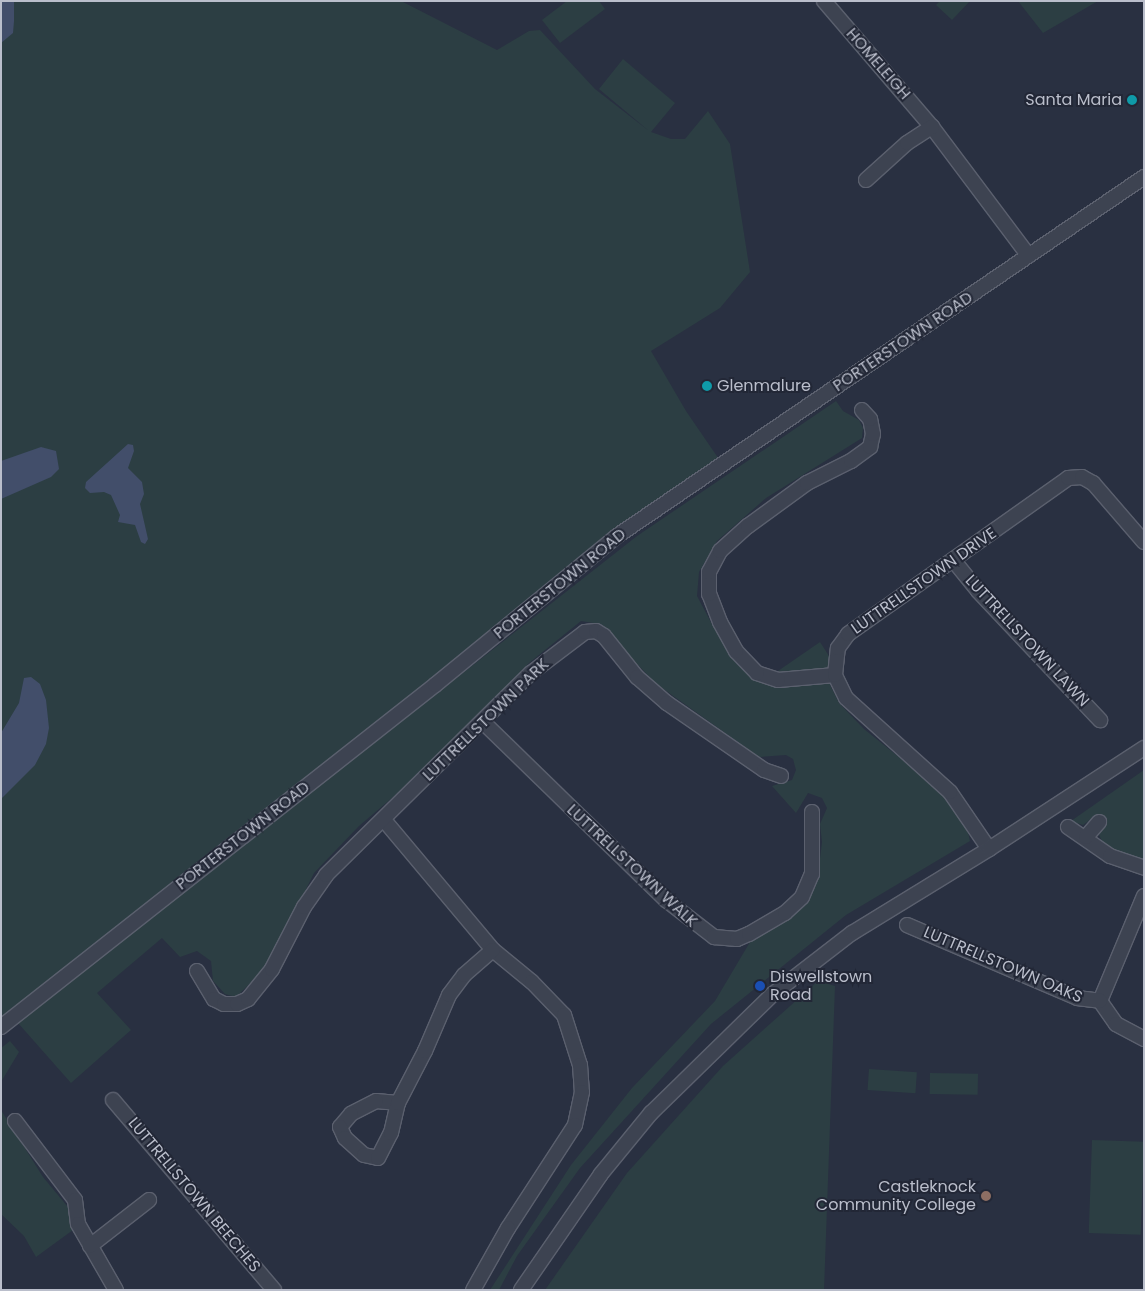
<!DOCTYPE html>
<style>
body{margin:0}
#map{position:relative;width:1145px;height:1291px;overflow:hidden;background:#293041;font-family:Poppins,sans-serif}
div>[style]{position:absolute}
.green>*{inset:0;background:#2c3e43;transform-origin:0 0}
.water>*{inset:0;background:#424e6a}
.roads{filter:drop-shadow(1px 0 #5b606e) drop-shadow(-1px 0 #5b606e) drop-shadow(0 1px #5b606e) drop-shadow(0 -1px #5b606e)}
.minor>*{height:14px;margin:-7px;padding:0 7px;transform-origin:7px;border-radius:7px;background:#3d4351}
.dots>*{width:14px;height:14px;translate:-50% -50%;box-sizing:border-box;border:2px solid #222736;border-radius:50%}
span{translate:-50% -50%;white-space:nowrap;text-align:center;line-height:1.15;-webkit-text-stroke:4px #222736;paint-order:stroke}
.street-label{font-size:16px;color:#babecb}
.poi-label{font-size:16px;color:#babecb}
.right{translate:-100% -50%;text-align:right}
.left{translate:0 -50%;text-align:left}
.frame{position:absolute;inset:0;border:2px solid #babecb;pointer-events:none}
</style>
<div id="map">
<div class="green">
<i style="clip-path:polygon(1px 1px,401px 1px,497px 50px,529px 31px,540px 30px,595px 89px,649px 131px,599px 89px,623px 59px,675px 103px,651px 132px,671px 139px,685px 139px,708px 111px,730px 144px,750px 272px,720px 308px,651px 351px,686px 411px,723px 465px,617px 536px,1px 1022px)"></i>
<i style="clip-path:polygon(567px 1px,599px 1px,605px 9px,560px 43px,542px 20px)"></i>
<i style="clip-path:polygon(940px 1px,970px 1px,952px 20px,936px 5px)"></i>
<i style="clip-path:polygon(1018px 1px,1098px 1px,1043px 33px)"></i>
<i style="clip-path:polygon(836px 401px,843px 411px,859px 420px,863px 428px,862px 438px,766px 498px,717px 541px,699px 572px,697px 596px,713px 626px,749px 673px,762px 682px,820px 642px,829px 656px,830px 685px,839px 703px,864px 729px,940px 790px,967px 828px,970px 841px,846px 915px,711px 1024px,580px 1168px,517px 1256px,499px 1290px,490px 1290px,571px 1165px,632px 1088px,715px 1001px,750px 942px,794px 913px,818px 875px,822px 842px,820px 824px,827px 808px,822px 798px,808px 793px,796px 813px,772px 786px,792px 780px,796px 770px,793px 759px,786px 755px,759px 757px,655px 683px,600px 624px,581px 621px,529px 663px,426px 769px,359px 826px,314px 873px,268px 966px,236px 997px,225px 994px,213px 981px,211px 961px,197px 951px,180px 957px,162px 938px,97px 993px,131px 1030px,71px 1083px,18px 1023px,637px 536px)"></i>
<i style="clip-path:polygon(1144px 770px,1144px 861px,1122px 855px,1104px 845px,1099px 835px,1104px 825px,1095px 816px,1083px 825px,1071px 821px)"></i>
<i style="clip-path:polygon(818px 981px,835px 986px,824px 1290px,545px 1290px,627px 1173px,723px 1066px)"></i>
<i style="clip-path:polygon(10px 1041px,19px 1052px,1px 1082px,1px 1048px)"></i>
<i style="left:869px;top:1069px;width:48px;height:21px;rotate:4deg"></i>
<i style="left:930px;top:1073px;width:48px;height:21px;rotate:1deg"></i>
<i style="clip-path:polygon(1px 1110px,43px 1177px,73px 1213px,73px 1230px,36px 1257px,24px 1236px,1px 1214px)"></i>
<i style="left:1092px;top:1140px;width:52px;height:93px;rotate:2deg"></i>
</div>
<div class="water">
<i style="clip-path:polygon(1px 1px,14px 1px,14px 21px,13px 33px,1px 43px)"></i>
<i style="clip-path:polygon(128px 444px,133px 445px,134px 451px,128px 468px,142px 482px,144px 494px,140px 504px,148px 539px,145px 544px,141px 542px,135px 525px,118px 522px,120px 515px,111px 495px,104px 492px,90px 493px,85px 488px,86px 482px)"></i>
<i style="clip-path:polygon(41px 447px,56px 451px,59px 469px,51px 477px,1px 499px,1px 461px)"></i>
<i style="clip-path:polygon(31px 677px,40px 684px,46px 700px,49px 728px,46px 744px,35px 765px,1px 799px,1px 733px,19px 703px,24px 678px)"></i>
</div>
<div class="roads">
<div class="minor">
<i style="left:824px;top:1px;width:166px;rotate:49.4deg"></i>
<i style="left:932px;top:127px;width:161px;rotate:53.1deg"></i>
<i style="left:866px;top:180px;width:55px;rotate:-42.1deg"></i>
<i style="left:907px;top:143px;width:30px;rotate:-33deg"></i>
<i style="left:954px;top:561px;width:38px;rotate:51deg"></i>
<i style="left:978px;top:591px;width:178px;rotate:46.6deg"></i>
<i style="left:835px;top:675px;width:57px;rotate:175deg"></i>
<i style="left:778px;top:680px;width:22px;rotate:-162deg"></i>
<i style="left:757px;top:673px;width:30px;rotate:-134deg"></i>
<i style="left:736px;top:651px;width:33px;rotate:-119deg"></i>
<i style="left:720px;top:622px;width:30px;rotate:-111deg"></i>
<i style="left:709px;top:594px;width:22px;rotate:-90deg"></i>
<i style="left:709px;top:572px;width:24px;rotate:-62deg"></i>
<i style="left:720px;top:551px;width:38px;rotate:-42deg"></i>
<i style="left:748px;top:526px;width:73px;rotate:-36.1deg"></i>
<i style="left:807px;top:483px;width:49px;rotate:-26.6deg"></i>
<i style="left:851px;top:461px;width:24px;rotate:-36deg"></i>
<i style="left:870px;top:447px;width:13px;rotate:-77deg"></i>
<i style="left:873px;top:434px;width:15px;rotate:-101deg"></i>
<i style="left:870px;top:419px;width:12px;rotate:-132deg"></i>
<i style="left:483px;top:722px;width:255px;rotate:44.2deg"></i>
<i style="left:666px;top:900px;width:61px;rotate:37.6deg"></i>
<i style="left:714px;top:937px;width:23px;rotate:5deg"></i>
<i style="left:737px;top:939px;width:13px;rotate:-23deg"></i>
<i style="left:749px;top:934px;width:42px;rotate:-30.3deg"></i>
<i style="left:785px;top:913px;width:23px;rotate:-43deg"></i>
<i style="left:802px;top:897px;width:25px;rotate:-67deg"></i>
<i style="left:812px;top:874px;width:62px;rotate:-90deg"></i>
<i style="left:384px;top:820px;width:170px;rotate:50deg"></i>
<i style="left:493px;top:950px;width:50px;rotate:39.4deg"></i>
<i style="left:532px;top:982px;width:46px;rotate:45.9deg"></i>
<i style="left:564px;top:1015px;width:52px;rotate:72.3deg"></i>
<i style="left:580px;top:1065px;width:27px;rotate:86deg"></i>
<i style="left:582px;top:1092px;width:34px;rotate:102deg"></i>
<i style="left:575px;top:1125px;width:123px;rotate:123deg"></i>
<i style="left:508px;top:1228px;width:71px;rotate:119.4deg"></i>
<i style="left:1068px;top:827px;width:51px;rotate:34.6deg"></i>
<i style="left:1110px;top:856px;width:36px;rotate:19deg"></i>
<i style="left:1086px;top:837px;width:20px;rotate:-49deg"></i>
<i style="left:989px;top:849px;width:69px;rotate:-124.4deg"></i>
<i style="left:950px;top:792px;width:140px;rotate:-137.9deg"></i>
<i style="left:846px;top:698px;width:25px;rotate:-116deg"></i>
<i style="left:835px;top:675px;width:27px;rotate:-84deg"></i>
<i style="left:838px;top:648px;width:17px;rotate:-54deg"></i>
<i style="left:848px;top:634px;width:270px;rotate:-35.3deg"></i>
<i style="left:1068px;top:478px;width:14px;rotate:-4deg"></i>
<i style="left:1082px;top:477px;width:13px;rotate:29deg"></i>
<i style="left:1093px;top:483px;width:78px;rotate:49.2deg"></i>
<i style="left:1144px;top:896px;width:114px;rotate:112.7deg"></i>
<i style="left:1100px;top:1001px;width:28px;rotate:55deg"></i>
<i style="left:1116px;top:1024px;width:32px;rotate:28deg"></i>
<i style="left:907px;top:925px;width:185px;rotate:23.2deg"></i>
<i style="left:1077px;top:998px;width:23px;rotate:7deg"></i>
<i style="left:197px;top:971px;width:33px;rotate:59deg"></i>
<i style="left:214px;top:999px;width:11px;rotate:27deg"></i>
<i style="left:224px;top:1004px;width:13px"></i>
<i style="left:237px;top:1004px;width:12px;rotate:-24deg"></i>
<i style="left:248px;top:999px;width:38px;rotate:-51deg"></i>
<i style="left:272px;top:969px;width:70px;rotate:-62.7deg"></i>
<i style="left:304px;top:907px;width:39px;rotate:-55deg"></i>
<i style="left:326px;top:875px;width:288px;rotate:-44.6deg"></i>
<i style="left:531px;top:673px;width:68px;rotate:-37.2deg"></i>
<i style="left:585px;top:632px;width:11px;rotate:-5deg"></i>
<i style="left:596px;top:631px;width:9px;rotate:32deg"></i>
<i style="left:604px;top:636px;width:53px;rotate:51.2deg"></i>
<i style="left:637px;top:677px;width:40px;rotate:41deg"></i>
<i style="left:667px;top:703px;width:118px;rotate:34.6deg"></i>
<i style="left:764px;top:770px;width:18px;rotate:19deg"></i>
<i style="left:1px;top:1027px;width:553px;rotate:-38.24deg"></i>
<i style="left:435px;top:685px;width:235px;rotate:-39.3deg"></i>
<i style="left:617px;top:536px;width:638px;rotate:-34.26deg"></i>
<i style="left:113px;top:1100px;width:249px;rotate:49.7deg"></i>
<i style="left:398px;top:1103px;width:22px;rotate:-175deg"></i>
<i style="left:376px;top:1101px;width:28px;rotate:153deg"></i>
<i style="left:351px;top:1114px;width:17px;rotate:130deg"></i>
<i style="left:340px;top:1127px;width:12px;rotate:66deg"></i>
<i style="left:345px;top:1138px;width:25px;rotate:42deg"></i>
<i style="left:364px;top:1155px;width:14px;rotate:12deg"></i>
<i style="left:378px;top:1158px;width:28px;rotate:-63deg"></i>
<i style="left:391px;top:1133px;width:31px;rotate:-77deg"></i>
<i style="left:398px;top:1103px;width:59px;rotate:-62.6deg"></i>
<i style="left:425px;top:1051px;width:61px;rotate:-66.8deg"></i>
<i style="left:449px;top:995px;width:25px;rotate:-53deg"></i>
<i style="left:464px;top:975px;width:38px;rotate:-41deg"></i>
<i style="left:15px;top:1121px;width:99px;rotate:52.8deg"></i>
<i style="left:75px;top:1200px;width:24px;rotate:83deg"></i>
<i style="left:78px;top:1224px;width:76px;rotate:60.1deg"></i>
<i style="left:90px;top:1246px;width:75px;rotate:-37.9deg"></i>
<i style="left:521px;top:1290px;width:141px;rotate:-55.4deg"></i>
<i style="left:601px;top:1174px;width:79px;rotate:-50.7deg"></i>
<i style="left:651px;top:1113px;width:170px;rotate:-44.3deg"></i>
<i style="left:773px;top:994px;width:100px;rotate:-37.7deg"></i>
<i style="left:852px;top:933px;width:161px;rotate:-31.5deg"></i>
<i style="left:989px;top:849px;width:185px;rotate:-33.1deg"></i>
</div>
</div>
<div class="dots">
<i style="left:1132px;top:100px;background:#0f9aa8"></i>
<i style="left:707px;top:386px;background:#0f9aa8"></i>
<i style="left:760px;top:986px;background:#1a4fb4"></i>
<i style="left:986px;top:1196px;background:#8d6e63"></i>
</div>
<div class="street-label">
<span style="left:878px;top:64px;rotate:49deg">HOMELEIGH</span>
<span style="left:903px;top:342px;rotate:-34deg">PORTERSTOWN ROAD</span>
<span style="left:924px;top:581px;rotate:-35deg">LUTTRELLSTOWN DRIVE</span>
<span style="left:560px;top:584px;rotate:-39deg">PORTERSTOWN ROAD</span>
<span style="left:1027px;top:641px;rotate:47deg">LUTTRELLSTOWN LAWN</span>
<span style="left:486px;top:720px;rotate:-44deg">LUTTRELLSTOWN PARK</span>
<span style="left:243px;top:836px;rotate:-38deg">PORTERSTOWN ROAD</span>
<span style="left:632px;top:866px;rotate:43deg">LUTTRELLSTOWN WALK</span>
<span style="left:1003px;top:965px;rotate:23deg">LUTTRELLSTOWN OAKS</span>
<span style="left:194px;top:1195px;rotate:50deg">LUTTRELLSTOWN BEECHES</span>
</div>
<div class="poi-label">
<span class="right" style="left:1122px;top:100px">Santa Maria</span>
<span class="left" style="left:717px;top:386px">Glenmalure</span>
<span class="left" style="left:770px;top:986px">Diswellstown<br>Road</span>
<span class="right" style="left:976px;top:1196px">Castleknock<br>Community College</span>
</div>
<div class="frame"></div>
</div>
